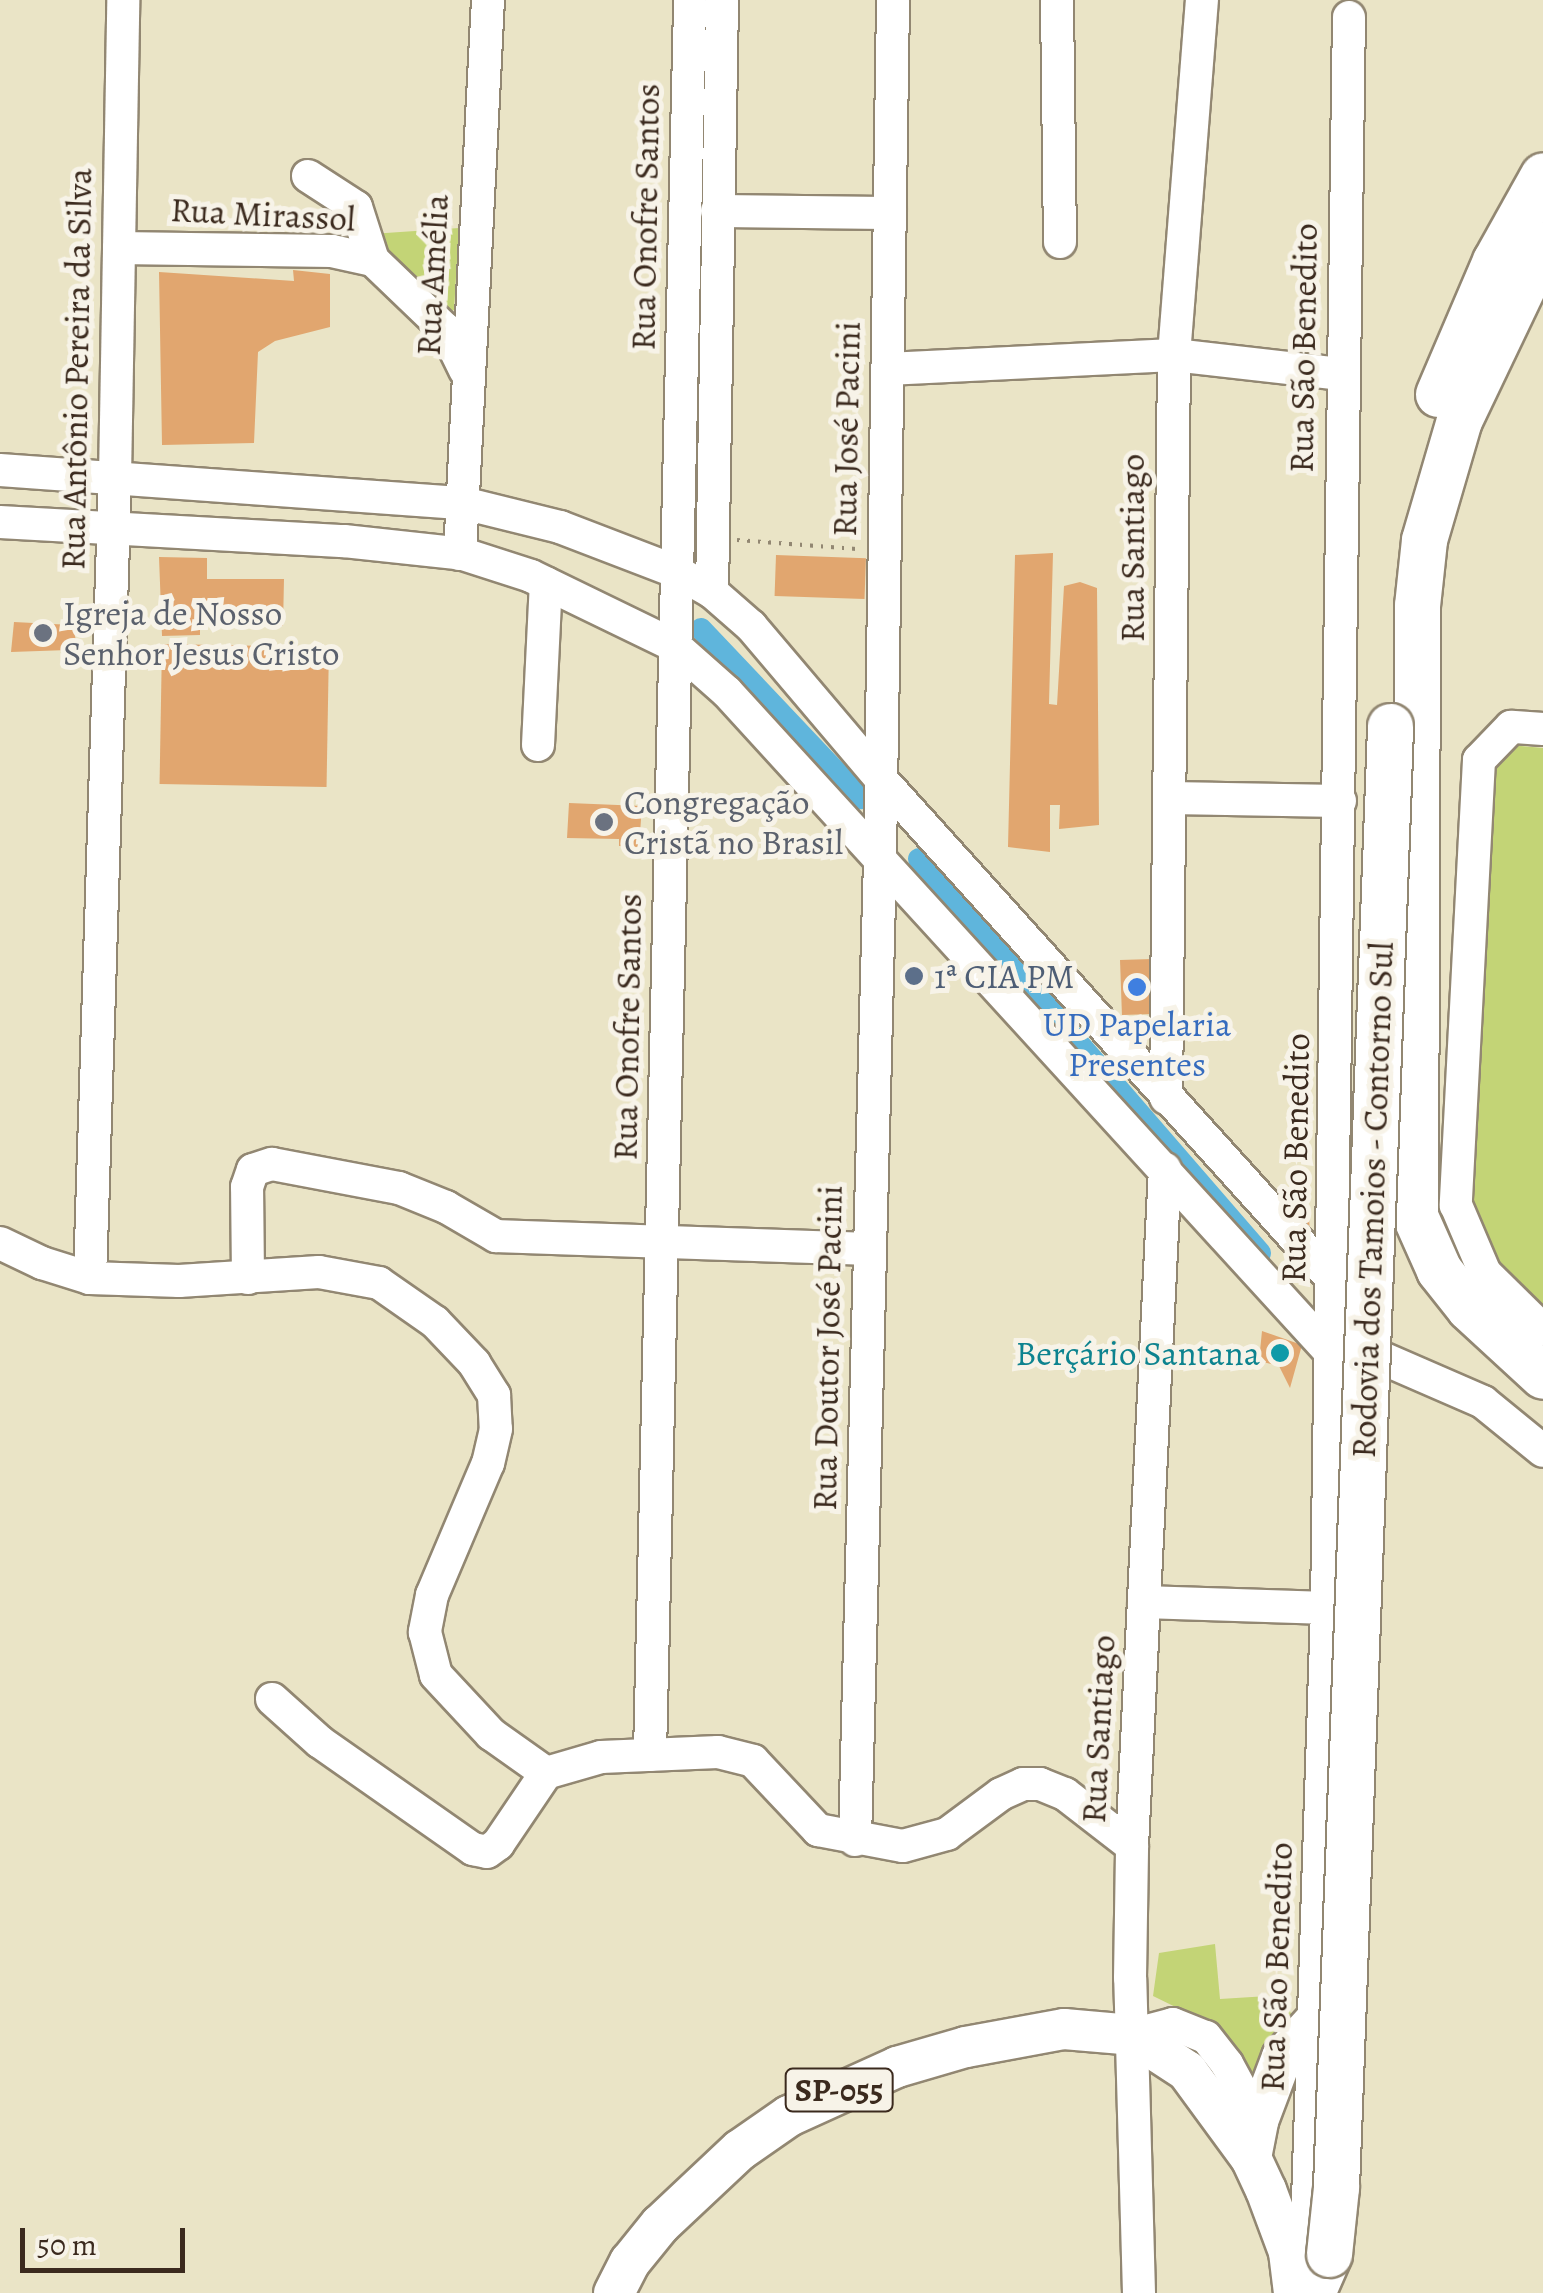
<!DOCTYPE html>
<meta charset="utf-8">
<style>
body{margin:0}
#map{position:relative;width:1543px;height:2293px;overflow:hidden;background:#eae4c6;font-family:Alegreya,serif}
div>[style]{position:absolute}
.green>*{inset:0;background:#c3d476}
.canal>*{height:22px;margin:-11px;padding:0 11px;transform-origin:11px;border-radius:11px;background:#5fb5dc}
.building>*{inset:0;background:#e1a66f;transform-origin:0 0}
.path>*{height:4px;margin-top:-2px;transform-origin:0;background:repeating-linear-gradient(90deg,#928772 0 2.5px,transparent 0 10.5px)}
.roads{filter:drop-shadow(2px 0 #928772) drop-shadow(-2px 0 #928772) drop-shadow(0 2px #928772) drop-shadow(0 -2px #928772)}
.minor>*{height:32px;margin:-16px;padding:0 16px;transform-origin:16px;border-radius:16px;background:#fff}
.major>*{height:40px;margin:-20px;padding:0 20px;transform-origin:20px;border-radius:20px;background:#fff}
.highway>*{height:45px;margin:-22.5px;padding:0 22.5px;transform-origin:22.5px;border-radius:22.5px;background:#fff}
.bridges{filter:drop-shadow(2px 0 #928772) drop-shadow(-2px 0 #928772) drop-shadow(0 2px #928772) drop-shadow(0 -2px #928772)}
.highway-bridge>*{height:45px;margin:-22.5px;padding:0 22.5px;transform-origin:22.5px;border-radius:22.5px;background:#fff}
.dots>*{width:28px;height:28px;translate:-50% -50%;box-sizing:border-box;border:5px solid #f7f3e8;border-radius:50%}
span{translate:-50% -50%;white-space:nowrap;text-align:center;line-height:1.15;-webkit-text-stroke:10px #f7f3e8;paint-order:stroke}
.shield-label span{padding:2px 8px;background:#f7f3e8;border:2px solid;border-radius:8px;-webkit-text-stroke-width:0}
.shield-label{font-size:32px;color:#3b2a1e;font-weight:700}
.street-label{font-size:35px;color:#3b2a1e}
.worship-label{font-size:35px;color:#5b616d}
.left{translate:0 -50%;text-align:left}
.service-label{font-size:35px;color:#4e5e75}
.shop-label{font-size:35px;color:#366cbe}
.culture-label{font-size:35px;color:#0d838f}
.right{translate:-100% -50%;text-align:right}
.scale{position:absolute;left:20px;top:2228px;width:165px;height:45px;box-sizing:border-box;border:5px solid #3b2a1e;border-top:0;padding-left:12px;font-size:30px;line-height:35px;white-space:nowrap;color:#3b2a1e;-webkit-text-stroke:8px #f7f3e8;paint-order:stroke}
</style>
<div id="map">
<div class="green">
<i style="clip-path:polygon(459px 228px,454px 310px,444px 314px,371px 234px)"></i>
<i style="clip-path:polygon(1511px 745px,1543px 748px,1543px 1308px,1499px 1267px,1466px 1186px,1488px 770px)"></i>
<i style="clip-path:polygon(1215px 1944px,1220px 1999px,1283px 1995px,1292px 2016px,1277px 2037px,1258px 2108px,1198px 2018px,1153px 1996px,1159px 1953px)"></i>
</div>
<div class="canal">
<i style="left:701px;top:629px;width:233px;rotate:46.6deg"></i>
<i style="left:919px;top:859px;width:521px;rotate:49.12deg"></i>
</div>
<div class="building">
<i style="clip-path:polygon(293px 270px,330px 274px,330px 327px,275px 341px,258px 352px,254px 443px,162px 445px,159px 272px,294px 281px)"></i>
<i style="clip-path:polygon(1053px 553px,1049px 704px,1057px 705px,1064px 586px,1080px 582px,1097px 588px,1099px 825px,1059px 829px,1060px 805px,1050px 805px,1050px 852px,1008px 847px,1015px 555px)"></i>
<i style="left:776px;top:555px;width:90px;height:41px;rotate:2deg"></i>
<i style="clip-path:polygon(159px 557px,207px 558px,207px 579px,284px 579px,283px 626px,200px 620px,200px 635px,162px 636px)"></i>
<i style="clip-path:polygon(14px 622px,72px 625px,76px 640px,68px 650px,11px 652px)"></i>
<i style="left:162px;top:644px;width:167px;height:140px;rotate:1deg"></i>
<i style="clip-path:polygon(569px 803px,642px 806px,639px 847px,619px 846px,619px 839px,567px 838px)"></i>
<i style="left:1152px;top:959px;width:55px;height:32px;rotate:88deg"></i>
<i style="clip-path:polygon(1307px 1186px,1310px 1234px,1290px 1219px,1286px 1187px)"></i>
<i style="clip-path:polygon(1262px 1331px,1302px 1345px,1290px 1388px,1279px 1366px,1259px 1361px)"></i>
</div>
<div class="path">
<i style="left:737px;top:540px;width:120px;rotate:4.3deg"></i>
</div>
<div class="roads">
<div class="minor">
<i style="left:1057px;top:0;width:242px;rotate:89.3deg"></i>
<i style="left:308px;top:176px;width:57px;rotate:32.9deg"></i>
<i style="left:356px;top:207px;width:56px;rotate:72.2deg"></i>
<i style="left:717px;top:211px;width:173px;rotate:0.7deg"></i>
<i style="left:119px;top:248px;width:213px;rotate:0.8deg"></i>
<i style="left:332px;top:251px;width:42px;rotate:12.4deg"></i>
<i style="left:373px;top:260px;width:100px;rotate:43.8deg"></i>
<i style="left:445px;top:329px;width:46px;rotate:64deg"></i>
<i style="left:887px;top:369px;width:287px;rotate:-2.8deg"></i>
<i style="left:1174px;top:355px;width:169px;rotate:6.5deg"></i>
<i style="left:0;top:470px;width:464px;rotate:4.1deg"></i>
<i style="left:463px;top:503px;width:100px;rotate:13.9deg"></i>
<i style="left:560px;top:527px;width:125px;rotate:21deg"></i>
<i style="left:677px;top:572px;width:40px;rotate:29.7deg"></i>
<i style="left:712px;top:592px;width:52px;rotate:41.1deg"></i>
<i style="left:751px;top:626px;width:199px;rotate:49.7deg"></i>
<i style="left:880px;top:778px;width:678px;rotate:47.93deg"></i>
<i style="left:0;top:522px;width:345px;rotate:3.2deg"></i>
<i style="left:344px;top:541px;width:120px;rotate:6.2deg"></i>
<i style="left:463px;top:554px;width:71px;rotate:17.9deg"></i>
<i style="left:531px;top:576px;width:160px;rotate:25.9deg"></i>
<i style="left:675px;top:646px;width:69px;rotate:41.5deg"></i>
<i style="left:727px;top:692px;width:895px;rotate:47.58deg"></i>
<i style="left:460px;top:554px;width:555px;rotate:-87.11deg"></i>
<i style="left:712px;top:592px;width:592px;rotate:-89.03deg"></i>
<i style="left:1543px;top:729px;width:32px;rotate:-176deg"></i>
<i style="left:1511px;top:727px;width:46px;rotate:134.1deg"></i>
<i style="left:1479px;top:760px;width:446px;rotate:93deg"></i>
<i style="left:1456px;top:1205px;width:74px;rotate:66.9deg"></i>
<i style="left:1485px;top:1273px;width:81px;rotate:44.5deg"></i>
<i style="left:538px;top:745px;width:162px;rotate:-87.2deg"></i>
<i style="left:1170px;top:798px;width:170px;rotate:1deg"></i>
<i style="left:1166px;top:1098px;width:743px;rotate:-89.38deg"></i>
<i style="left:1174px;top:355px;width:356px;rotate:-85.5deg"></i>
<i style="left:0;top:1243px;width:47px;rotate:25.5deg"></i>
<i style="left:42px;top:1263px;width:50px;rotate:17.4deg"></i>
<i style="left:90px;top:1278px;width:89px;rotate:1.9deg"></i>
<i style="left:179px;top:1281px;width:140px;rotate:-3.7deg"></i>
<i style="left:319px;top:1272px;width:61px;rotate:10.4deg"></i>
<i style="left:379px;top:1283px;width:68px;rotate:34.9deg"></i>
<i style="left:435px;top:1322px;width:57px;rotate:46.4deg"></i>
<i style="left:474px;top:1363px;width:38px;rotate:58deg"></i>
<i style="left:494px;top:1395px;width:34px;rotate:87deg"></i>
<i style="left:496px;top:1429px;width:35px;rotate:103deg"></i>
<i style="left:488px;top:1463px;width:143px;rotate:113deg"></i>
<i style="left:432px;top:1595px;width:38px;rotate:101deg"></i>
<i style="left:425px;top:1632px;width:44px;rotate:75.7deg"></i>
<i style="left:436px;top:1675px;width:81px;rotate:47deg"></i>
<i style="left:491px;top:1734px;width:67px;rotate:35.3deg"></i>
<i style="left:546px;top:1773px;width:57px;rotate:-16.2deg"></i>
<i style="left:601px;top:1757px;width:117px;rotate:-2.4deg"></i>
<i style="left:718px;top:1752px;width:36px;rotate:14deg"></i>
<i style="left:753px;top:1761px;width:95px;rotate:46.7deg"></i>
<i style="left:818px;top:1830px;width:86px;rotate:10.7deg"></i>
<i style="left:903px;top:1846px;width:46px;rotate:-15.3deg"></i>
<i style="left:947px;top:1834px;width:67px;rotate:-36.5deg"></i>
<i style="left:1001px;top:1794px;width:24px;rotate:-24deg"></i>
<i style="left:1023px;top:1784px;width:17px"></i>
<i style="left:1040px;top:1784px;width:27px;rotate:22deg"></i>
<i style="left:1065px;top:1794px;width:85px;rotate:37.8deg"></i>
<i style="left:90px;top:1278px;width:800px;rotate:-88.21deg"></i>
<i style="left:115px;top:478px;width:478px;rotate:-89deg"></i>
<i style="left:248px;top:1278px;width:91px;rotate:-90.6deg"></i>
<i style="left:247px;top:1187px;width:18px;rotate:-71deg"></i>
<i style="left:253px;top:1170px;width:20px;rotate:-18deg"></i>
<i style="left:272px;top:1164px;width:129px;rotate:10.7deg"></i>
<i style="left:399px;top:1188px;width:51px;rotate:22deg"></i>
<i style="left:446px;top:1207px;width:58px;rotate:30.1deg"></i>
<i style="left:496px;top:1236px;width:373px;rotate:2deg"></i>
<i style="left:1352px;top:1345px;width:143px;rotate:23.5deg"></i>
<i style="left:1483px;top:1402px;width:77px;rotate:39.2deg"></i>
<i style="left:1144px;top:1602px;width:183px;rotate:1.9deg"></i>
<i style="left:272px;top:1699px;width:64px;rotate:41.9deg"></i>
<i style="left:320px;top:1742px;width:187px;rotate:35deg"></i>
<i style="left:473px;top:1849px;width:14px;rotate:12deg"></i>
<i style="left:487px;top:1852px;width:14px;rotate:-36deg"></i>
<i style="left:498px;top:1844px;width:86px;rotate:-55.9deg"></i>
<i style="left:650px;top:1755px;width:1755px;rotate:-88.69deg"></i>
<i style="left:855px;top:1840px;width:982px;rotate:-88.54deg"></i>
<i style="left:880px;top:858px;width:858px;rotate:-89.13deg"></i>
<i style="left:1132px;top:2035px;width:42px;rotate:-15deg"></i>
<i style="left:1173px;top:2024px;width:35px;rotate:22deg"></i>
<i style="left:1206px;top:2037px;width:34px;rotate:52deg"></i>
<i style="left:1227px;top:2064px;width:65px;rotate:61.5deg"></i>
<i style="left:1293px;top:2278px;width:48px;rotate:-73.1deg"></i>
<i style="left:1307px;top:2232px;width:624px;rotate:-88.16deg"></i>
<i style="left:1327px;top:1608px;width:1591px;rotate:-89.21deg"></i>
<i style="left:1139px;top:2293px;width:315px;rotate:-91.6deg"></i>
<i style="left:1130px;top:1978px;width:132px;rotate:-89.1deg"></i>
<i style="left:1132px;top:1846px;width:678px;rotate:-87.21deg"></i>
</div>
<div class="major">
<i style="left:1251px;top:2158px;width:38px;rotate:-79deg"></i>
<i style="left:1258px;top:2121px;width:68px;rotate:-69.4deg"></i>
<i style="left:1282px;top:2057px;width:49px;rotate:-47.5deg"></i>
<i style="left:614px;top:2293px;width:35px;rotate:-63deg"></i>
<i style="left:630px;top:2262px;width:48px;rotate:-51deg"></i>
<i style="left:660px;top:2225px;width:110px;rotate:-43.2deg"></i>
<i style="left:740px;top:2150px;width:60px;rotate:-34.8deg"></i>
<i style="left:789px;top:2116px;width:119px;rotate:-24.4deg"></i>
<i style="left:897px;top:2067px;width:72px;rotate:-16.2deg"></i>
<i style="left:966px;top:2047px;width:100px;rotate:-10.4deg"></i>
<i style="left:1064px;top:2029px;width:68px;rotate:5deg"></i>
<i style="left:1132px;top:2035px;width:66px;rotate:33.2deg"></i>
<i style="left:1187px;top:2071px;width:108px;rotate:53.7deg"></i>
<i style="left:1251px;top:2158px;width:35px;rotate:65deg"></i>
<i style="left:1266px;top:2190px;width:66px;rotate:69.6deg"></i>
<i style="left:1289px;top:2252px;width:41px;rotate:83deg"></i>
</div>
<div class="highway">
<i style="left:1543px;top:244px;width:195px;rotate:115.5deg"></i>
<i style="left:1459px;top:420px;width:125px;rotate:106.3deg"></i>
<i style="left:1424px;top:540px;width:65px;rotate:96.1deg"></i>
<i style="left:1417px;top:605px;width:611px;rotate:90.19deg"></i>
<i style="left:1415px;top:1216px;width:59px;rotate:66deg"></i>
<i style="left:1439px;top:1270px;width:48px;rotate:51.7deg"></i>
<i style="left:1469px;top:1308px;width:100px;rotate:42.6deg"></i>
<i style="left:1438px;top:394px;width:145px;rotate:-66.8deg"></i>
<i style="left:1495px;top:261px;width:98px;rotate:-60.8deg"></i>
<i style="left:1312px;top:2293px;width:43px;rotate:-66.4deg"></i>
</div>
</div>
<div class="bridges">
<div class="highway-bridge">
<i style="left:1329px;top:2254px;width:67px;rotate:-84deg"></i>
<i style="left:1336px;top:2187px;width:1462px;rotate:-87.88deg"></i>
</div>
</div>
<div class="dots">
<i style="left:43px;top:633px;background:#6b7280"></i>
<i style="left:604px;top:822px;background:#6b7280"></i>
<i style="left:914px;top:976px;background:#5c6f8a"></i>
<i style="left:1137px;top:987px;background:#3f7fe0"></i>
<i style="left:1280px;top:1353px;background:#0f9aa8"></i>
</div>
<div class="shield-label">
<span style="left:839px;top:2090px">SP-055</span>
</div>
<div class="street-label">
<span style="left:263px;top:214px;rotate:3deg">Rua Mirassol</span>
<span style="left:645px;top:217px;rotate:-89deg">Rua Onofre Santos</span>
<span style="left:432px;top:275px;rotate:-87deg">Rua Amélia</span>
<span style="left:1303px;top:348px;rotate:-89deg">Rua São Benedito</span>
<span style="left:76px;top:369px;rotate:-89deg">Rua Antônio Pereira da Silva</span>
<span style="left:846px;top:429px;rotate:-89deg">Rua José Pacini</span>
<span style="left:1132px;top:548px;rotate:-90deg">Rua Santiago</span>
<span style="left:627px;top:1027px;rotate:-89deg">Rua Onofre Santos</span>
<span style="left:1295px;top:1158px;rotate:-89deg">Rua São Benedito</span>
<span style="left:1372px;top:1200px;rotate:-88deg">Rodovia dos Tamoios - Contorno Sul</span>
<span style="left:827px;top:1348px;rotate:-89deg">Rua Doutor José Pacini</span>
<span style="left:1098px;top:1729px;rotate:-87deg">Rua Santiago</span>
<span style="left:1276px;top:1967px;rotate:-88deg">Rua São Benedito</span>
</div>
<div class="worship-label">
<span class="left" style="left:63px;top:633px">Igreja de Nosso<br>Senhor Jesus Cristo</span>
<span class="left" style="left:624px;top:822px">Congregação<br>Cristã no Brasil</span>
</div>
<div class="service-label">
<span class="left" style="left:934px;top:976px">1ª CIA PM</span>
</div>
<div class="shop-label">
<span style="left:1137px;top:1044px">UD Papelaria<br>Presentes</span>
</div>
<div class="culture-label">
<span class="right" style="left:1260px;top:1353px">Berçário Santana</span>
</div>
<div class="scale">50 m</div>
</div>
